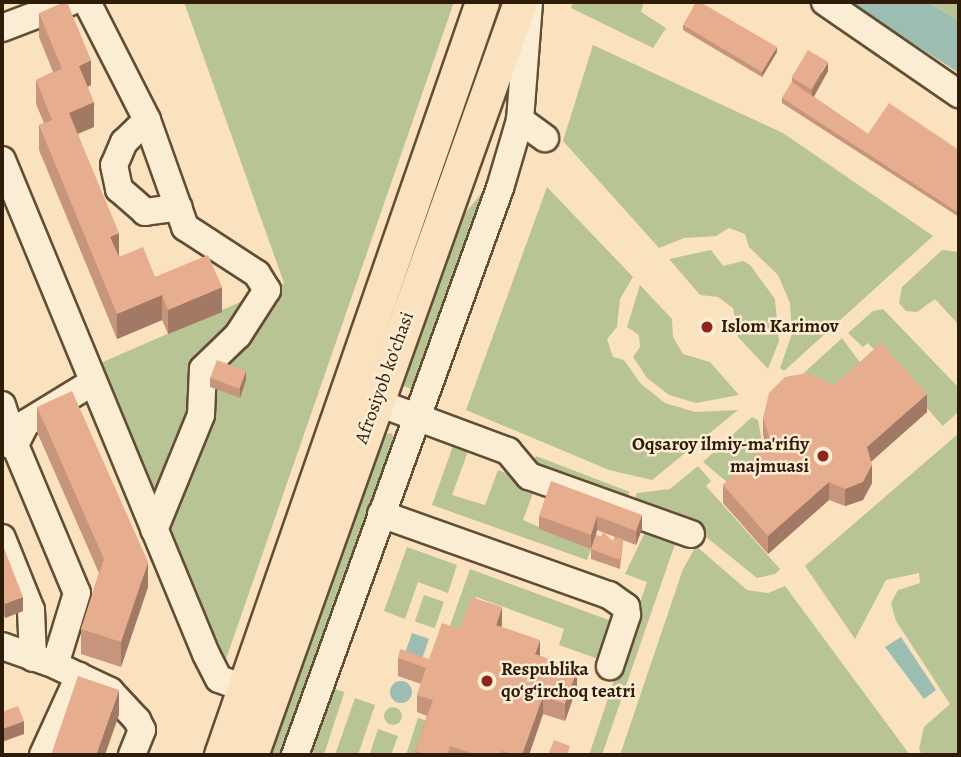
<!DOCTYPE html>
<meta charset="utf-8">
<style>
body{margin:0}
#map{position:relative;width:961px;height:757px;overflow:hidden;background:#f9e2bd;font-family:Alegreya,serif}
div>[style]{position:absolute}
.green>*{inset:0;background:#b9c495;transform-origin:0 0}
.round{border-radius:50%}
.water>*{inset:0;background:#9ebdb2;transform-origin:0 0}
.roads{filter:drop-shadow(2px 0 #614e35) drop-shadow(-2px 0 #614e35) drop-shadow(0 2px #614e35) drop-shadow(0 -2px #614e35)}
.minor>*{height:26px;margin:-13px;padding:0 13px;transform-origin:13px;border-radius:13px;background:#fbecd4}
.major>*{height:33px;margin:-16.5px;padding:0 16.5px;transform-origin:16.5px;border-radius:16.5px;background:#f9e2bd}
.wall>*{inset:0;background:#c6957b}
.shaded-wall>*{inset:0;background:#a17964}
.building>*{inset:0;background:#e6ad8f;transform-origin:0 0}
.dots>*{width:19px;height:19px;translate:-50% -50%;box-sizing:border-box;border:4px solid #fbecd4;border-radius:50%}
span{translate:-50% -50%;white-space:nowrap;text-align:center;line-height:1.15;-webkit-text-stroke:5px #fbecd4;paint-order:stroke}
.poi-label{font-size:19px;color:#2e1c08;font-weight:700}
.left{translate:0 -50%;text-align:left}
.right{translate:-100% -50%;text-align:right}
.street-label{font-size:19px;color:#2e1c08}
.frame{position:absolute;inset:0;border:4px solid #2e1c08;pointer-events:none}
</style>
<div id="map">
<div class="green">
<i style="clip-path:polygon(184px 2px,454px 2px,225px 662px,80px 372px,284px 283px)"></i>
<i style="clip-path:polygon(573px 2px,644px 2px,641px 12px,666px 28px,653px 48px,571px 8px)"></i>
<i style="clip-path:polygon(928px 2px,959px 2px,959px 21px)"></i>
<i style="clip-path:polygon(593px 45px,783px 133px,933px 236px,784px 371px,780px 368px,792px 334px,790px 303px,778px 275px,749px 247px,745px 234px,729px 228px,716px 236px,684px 238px,659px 248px,563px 141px)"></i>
<i style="clip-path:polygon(547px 187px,633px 277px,620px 299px,617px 327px,607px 339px,613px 357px,624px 360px,641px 384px,665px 403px,695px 412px,738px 410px,652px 480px,609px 470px,466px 410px)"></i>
<i style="clip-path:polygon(481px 194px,491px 194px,416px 391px,399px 384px,461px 218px)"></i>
<i style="clip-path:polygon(711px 250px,723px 266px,743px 261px,750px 265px,775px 299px,779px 341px,768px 369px,738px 337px,733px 308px,718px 297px,700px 295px,669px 259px)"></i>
<i style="clip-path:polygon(942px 250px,959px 252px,959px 325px,935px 299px,917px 312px,906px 311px,899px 303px,902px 287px)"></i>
<i style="clip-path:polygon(640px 285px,672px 319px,673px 337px,683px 354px,710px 362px,739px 395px,696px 403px,669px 395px,647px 378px,633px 357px,640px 347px,639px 335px,627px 327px)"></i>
<i style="clip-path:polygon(883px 309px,959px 388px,959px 411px,943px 426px,868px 343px,863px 347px,848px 333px,873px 311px)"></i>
<i style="clip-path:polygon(842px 338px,864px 368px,832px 396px,794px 382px)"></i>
<i style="clip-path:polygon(752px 417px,758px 420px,765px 458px,733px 487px,703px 462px)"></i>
<i style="clip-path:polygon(391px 433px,397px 441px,285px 755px,266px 755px,380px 436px)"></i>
<i style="clip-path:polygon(959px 433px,959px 755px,922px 755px,919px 749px,924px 727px,950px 704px,896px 621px,891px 603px,898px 590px,920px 583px,919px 573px,886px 580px,855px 639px,805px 566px)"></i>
<i style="clip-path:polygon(455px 440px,470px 446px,452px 495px,485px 505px,498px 470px,536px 485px,523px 520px,591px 549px,587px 560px,432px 505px)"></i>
<i style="left:536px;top:456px;width:100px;height:14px;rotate:21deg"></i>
<i style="clip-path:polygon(698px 466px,711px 481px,706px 486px,780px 569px,775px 574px,757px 578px,705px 536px,632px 505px,637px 493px,670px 489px)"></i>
<i style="clip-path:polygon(646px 530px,676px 541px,602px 755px,589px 755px,647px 582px,625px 574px)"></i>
<i style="clip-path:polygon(696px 546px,747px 590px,768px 593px,785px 586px,910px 755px,620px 755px,683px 569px)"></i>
<i style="clip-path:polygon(407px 547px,457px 565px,448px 593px,418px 582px,405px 619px,384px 611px)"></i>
<i style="clip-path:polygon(470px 569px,614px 622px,604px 661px,559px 645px,564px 629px,476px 597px,458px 645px,445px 640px)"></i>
<i style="left:424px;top:595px;width:21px;height:28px;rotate:19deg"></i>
<i style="left:332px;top:688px;width:13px;height:71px;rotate:18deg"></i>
<i style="clip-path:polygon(355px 698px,375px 705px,358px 755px,335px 755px)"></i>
<i class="round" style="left:384px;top:707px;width:18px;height:18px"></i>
<i style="left:418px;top:718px;width:9px;height:39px;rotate:18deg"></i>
<i style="clip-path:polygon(378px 729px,398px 736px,391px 755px,370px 753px)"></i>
</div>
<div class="water">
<i style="clip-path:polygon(849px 2px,928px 2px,959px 21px,959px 73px)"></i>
<i style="left:412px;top:633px;width:18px;height:32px;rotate:19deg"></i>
<i style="clip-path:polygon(901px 637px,936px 690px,924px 699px,885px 647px)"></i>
<i class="round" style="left:390px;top:681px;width:22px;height:22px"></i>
</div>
<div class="roads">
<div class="minor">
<i style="left:87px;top:2px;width:132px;rotate:63deg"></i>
<i style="left:147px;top:120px;width:114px;rotate:70.4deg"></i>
<i style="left:185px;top:227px;width:86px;rotate:33.1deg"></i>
<i style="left:257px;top:274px;width:19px;rotate:58deg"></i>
<i style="left:267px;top:290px;width:54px;rotate:122.8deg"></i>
<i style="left:238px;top:335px;width:49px;rotate:135.8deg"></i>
<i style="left:203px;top:369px;width:46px;rotate:92.5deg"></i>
<i style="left:201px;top:415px;width:124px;rotate:112.2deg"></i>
<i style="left:825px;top:2px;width:163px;rotate:34.5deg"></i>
<i style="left:2px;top:28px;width:73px;rotate:-20.9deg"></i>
<i style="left:147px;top:120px;width:32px;rotate:136deg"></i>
<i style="left:124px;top:142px;width:25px;rotate:113deg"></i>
<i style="left:114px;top:165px;width:25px;rotate:78deg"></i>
<i style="left:119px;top:189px;width:35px;rotate:41deg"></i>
<i style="left:145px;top:212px;width:34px;rotate:-8deg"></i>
<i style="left:520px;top:120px;width:31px;rotate:36deg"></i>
<i style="left:2px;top:160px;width:534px;rotate:67.56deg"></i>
<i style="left:206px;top:654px;width:28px;rotate:63deg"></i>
<i style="left:219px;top:679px;width:27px;rotate:20deg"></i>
<i style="left:93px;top:382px;width:79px;rotate:148.5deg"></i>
<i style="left:26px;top:423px;width:25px;rotate:117deg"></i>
<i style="left:15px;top:445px;width:160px;rotate:67.3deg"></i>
<i style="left:77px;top:593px;width:75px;rotate:107deg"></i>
<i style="left:55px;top:665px;width:61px;rotate:25.3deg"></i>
<i style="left:110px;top:691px;width:40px;rotate:47deg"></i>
<i style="left:137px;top:720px;width:11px;rotate:63deg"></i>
<i style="left:142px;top:730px;width:27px;rotate:112deg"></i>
<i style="left:376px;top:402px;width:141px;rotate:20.4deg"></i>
<i style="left:508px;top:451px;width:33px;rotate:50deg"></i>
<i style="left:529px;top:476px;width:172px;rotate:19.7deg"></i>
<i style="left:2px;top:405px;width:42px;rotate:72deg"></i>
<i style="left:15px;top:445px;width:8px;rotate:-173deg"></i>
<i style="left:381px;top:514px;width:242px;rotate:19.6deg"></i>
<i style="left:609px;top:595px;width:21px;rotate:35deg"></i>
<i style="left:626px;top:607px;width:8px;rotate:83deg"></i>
<i style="left:627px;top:615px;width:54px;rotate:108.4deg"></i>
<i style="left:2px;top:538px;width:78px;rotate:68.1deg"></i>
<i style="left:31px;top:610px;width:48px;rotate:87.6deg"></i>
<i style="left:2px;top:646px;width:51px;rotate:19.5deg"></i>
<i style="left:43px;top:755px;width:87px;rotate:-65.5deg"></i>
<i style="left:295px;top:755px;width:603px;rotate:-70.12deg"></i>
<i style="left:500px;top:188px;width:71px;rotate:-73.6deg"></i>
<i style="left:520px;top:120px;width:118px;rotate:-85.6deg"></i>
</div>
<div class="major">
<i style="left:221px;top:755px;width:797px;rotate:-70.88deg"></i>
<i style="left:251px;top:755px;width:800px;rotate:-70.34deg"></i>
</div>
</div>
<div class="wall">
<i style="clip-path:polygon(39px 13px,91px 85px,88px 87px,94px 127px,78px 134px,119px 257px,222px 312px,168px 334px,162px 320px,117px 339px,39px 150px,39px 125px,44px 123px,36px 104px,36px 80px,53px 72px,39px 37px)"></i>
<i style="clip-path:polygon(683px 25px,777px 52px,762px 77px,683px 30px)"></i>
<i style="clip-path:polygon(828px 71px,814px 97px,868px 134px,959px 150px,959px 217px,782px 103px,782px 98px,792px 82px,792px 78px)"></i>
<i style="clip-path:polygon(210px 378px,246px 380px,240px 398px,210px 387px)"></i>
<i style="clip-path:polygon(834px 385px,927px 412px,871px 462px,872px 483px,863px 500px,845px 506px,829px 500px,768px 554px,723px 503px,723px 485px,766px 446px,763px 435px,763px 418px)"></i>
<i style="clip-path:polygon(37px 407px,148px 587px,121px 667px,81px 654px,81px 629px,99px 573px,37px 432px)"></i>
<i style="clip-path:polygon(evenodd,642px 515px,642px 529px,636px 545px,623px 540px,620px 569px,591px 559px,591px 549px,539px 529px,539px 516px,642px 515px,597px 530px,615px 537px,613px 541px,596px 535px,597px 530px)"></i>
<i style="clip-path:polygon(2px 543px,23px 611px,5px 618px,2px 611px)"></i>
<i style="clip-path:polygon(502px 625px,501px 627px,540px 656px,577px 687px,565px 721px,543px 714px,529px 755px,415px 755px,415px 751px,427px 716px,417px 712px,417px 695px,421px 684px,398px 676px,398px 658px,429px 659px)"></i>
</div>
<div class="shaded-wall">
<i style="clip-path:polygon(777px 47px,777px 52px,762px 77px,762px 72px)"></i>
<i style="clip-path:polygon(91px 60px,91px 85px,79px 90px,79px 66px)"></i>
<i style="clip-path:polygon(828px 62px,828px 71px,812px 99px,812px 90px)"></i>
<i style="clip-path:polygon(94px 102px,94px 127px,69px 137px,69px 113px)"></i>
<i style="clip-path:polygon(119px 233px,119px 258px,110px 237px)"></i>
<i style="clip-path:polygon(222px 287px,222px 312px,168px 334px,168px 310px)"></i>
<i style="clip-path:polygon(162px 295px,162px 320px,117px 339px,117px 314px)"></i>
<i style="clip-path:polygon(246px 371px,246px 380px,240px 398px,240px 388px)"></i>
<i style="clip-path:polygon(927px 394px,927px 412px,867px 465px,867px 447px)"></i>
<i style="clip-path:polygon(872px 465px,872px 483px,863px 500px,845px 506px,845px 489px)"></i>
<i style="clip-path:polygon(829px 482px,829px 500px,768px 554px,768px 536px)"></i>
<i style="clip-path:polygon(642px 515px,642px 529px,636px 545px,636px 531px)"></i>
<i style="clip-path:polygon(597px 516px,597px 530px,591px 549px,591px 535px)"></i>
<i style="clip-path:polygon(148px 562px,148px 587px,121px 667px,121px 642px)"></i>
<i style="clip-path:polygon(23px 597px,23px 611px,5px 618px,5px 604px)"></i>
<i style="clip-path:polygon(502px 607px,502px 625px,496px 643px,496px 625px)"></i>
<i style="clip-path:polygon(540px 640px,540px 658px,535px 654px)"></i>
<i style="clip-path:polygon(577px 669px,577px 687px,565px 721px,565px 704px)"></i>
<i style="clip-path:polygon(119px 690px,119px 715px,105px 755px,96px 755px)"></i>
<i style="clip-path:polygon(543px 696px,543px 714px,529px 755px,522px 755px)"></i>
<i style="clip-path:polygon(24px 721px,24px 734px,2px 742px,2px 729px)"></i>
</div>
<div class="building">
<i style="clip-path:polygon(64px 2px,67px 2px,91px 60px,79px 66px,94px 102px,69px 113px,119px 233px,110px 237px,119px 257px,143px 247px,155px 277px,208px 255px,222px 287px,168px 310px,162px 295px,117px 314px,39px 125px,52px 120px,36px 80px,62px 69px,39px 13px)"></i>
<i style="clip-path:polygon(696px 2px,700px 2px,777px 47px,762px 72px,683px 25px)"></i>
<i style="left:808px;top:50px;width:23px;height:32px;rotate:31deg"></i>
<i style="clip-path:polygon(792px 82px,868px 134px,889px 103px,959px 150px,959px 213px,782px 98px)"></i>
<i style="clip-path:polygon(881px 343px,927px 394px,867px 447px,872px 465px,863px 482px,845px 489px,829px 482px,768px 536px,723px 485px,771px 442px,763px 418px,769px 393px,785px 377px,807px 373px,834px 385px)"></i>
<i style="left:217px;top:360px;width:31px;height:19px;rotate:21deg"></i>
<i style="clip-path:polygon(72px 391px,148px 562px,121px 642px,81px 629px,104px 559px,37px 407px)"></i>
<i style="clip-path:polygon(551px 481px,642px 515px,636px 531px,597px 516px,591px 535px,539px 516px)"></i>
<i style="clip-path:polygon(603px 532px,613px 541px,615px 537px,623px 539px,620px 560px,591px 549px,596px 535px,601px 537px)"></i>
<i style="clip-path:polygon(2px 543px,23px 597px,5px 604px,2px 597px)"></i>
<i style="clip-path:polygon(471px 597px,502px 607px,496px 625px,540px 640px,535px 654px,577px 669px,565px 704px,543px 696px,522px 755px,515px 755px,502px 751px,500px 755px,477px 755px,450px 746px,447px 755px,427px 755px,415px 751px,433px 700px,417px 695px,426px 668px,398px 658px,400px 649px,429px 659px,442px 623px,460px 629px)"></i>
<i style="clip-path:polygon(78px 676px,119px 690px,96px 755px,51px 755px)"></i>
<i style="clip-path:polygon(18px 706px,24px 721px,2px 729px,2px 712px)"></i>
<i style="clip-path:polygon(554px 740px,570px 746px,567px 755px,548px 755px)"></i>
</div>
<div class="dots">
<i style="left:707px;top:327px;background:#8f2418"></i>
<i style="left:823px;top:456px;background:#8f2418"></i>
<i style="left:487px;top:681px;background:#8f2418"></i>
</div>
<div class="poi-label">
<span class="left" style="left:721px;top:327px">Islom Karimov</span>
<span class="right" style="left:809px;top:456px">Oqsaroy ilmiy-ma'rifiy<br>majmuasi</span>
<span class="left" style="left:501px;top:681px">Respublika<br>qo‘g‘irchoq teatri</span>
</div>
<div class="street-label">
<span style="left:385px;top:378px;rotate:-70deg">Afrosiyob ko'chasi</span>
</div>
<div class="frame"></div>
</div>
